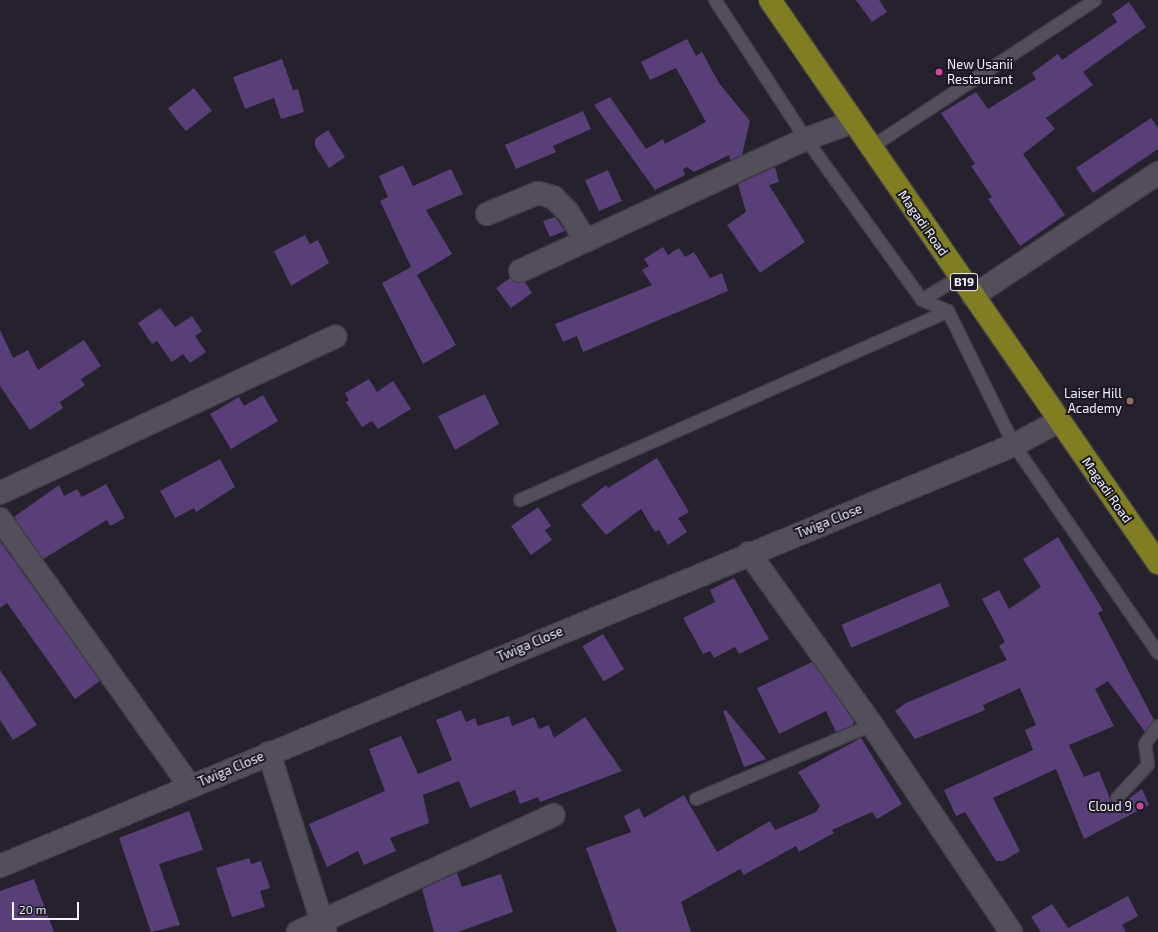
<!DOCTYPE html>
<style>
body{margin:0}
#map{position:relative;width:1158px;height:932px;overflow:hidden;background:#26212c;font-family:"Exo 2",sans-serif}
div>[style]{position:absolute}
.building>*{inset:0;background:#583f78;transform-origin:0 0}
.roads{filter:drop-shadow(1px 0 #423e47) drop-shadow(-1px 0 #423e47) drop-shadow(0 1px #423e47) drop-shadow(0 -1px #423e47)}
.service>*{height:12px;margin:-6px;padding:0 6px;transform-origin:6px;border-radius:6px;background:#534e5a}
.minor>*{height:22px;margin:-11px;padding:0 11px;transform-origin:11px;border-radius:11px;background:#534e5a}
.trunk>*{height:22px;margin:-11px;padding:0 11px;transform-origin:11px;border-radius:11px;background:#807e21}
.dots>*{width:11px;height:11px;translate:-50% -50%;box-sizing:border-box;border:2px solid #1c1822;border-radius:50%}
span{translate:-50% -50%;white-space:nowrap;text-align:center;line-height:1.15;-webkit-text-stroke:4px #1c1822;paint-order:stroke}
.shield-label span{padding:1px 3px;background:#1c1822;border:1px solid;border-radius:3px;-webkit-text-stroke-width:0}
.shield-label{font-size:12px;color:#f5f2fa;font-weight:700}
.poi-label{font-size:13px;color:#f5f2fa}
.left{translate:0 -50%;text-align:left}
.right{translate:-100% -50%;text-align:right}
.street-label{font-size:13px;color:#f5f2fa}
.scale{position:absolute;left:12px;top:902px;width:67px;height:18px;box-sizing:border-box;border:2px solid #f5f2fa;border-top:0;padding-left:5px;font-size:12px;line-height:14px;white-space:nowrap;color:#f5f2fa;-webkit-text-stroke:3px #1c1822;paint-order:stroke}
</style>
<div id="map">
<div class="building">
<i style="clip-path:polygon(856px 0,879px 0,887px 12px,872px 22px)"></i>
<i style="clip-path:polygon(1129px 2px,1146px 27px,1083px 72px,1093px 85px,1046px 118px,1055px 129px,1023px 154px,1065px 215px,1020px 246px,988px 199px,992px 197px,971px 166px,975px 164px,941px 113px,976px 92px,988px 109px,1036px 79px,1032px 73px,1058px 54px,1062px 60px,1117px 22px,1112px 14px)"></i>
<i style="clip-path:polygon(687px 39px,696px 56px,702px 52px,719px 83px,750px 121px,742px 155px,730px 160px,729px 155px,694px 172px,687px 167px,683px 169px,685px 175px,655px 190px,594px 105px,610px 97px,646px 149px,663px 139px,665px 144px,706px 122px,676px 68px,650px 80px,641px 62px)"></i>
<i style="clip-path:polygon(282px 59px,293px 90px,298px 89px,304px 112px,281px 119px,274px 98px,245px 109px,233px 77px)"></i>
<i style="left:194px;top:88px;width:29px;height:33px;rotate:52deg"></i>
<i style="clip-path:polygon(583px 111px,591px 129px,553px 146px,556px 152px,516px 169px,505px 145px)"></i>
<i style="clip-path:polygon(1151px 118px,1158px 128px,1158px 149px,1093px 193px,1076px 168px)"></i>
<i style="clip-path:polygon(328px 130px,345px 157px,329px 168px,315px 146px,315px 139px)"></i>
<i style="clip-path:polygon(403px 165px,413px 186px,451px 169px,463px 194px,426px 210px,452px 254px,417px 275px,456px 345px,423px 364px,382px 283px,411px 267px,380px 201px,388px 197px,379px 176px)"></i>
<i style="clip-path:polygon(775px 167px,779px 182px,769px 185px,805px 242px,760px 273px,727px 225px,746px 212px,738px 184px)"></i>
<i style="left:608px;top:170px;width:34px;height:25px;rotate:66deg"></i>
<i style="clip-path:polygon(555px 217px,565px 231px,550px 237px,543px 221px)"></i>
<i style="clip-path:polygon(305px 235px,310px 244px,318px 240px,329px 263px,291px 286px,274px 251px)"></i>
<i style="clip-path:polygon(663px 247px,668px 255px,679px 248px,685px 257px,694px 252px,710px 278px,722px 273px,728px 291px,583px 352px,577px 336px,563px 342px,555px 324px,652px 285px,642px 270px,649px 266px,644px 259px)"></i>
<i style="clip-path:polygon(510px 278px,525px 282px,532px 293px,511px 308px,496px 288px)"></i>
<i style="clip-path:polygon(160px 308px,175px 327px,192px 316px,202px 331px,195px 336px,206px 352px,190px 363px,183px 354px,172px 362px,157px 341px,152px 344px,138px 323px)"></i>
<i style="clip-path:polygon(0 330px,13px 358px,28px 350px,38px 370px,84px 340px,101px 366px,81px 379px,85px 385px,60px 402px,63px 408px,30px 430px,0 386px)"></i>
<i style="clip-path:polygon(369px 379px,377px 392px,393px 381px,411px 409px,378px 429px,372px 421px,362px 427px,346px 402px,349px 400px,345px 393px)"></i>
<i style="clip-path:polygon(485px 394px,499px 424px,455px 450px,438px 416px)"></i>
<i style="clip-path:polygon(263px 395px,278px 421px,231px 449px,210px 414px,239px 397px,244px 406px)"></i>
<i style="clip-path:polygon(657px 458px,689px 512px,678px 518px,687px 532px,668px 545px,659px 530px,655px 532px,641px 509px,606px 535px,581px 505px,606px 485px,608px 488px)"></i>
<i style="clip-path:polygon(220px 459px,235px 487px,196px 512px,194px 508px,175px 518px,160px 491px)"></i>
<i style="clip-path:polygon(106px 484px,125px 518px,110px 526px,107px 520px,43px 559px,14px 517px,59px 485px,64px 496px,77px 489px,82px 497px)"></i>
<i style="clip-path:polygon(538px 507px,551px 526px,545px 530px,552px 540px,531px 555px,511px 526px)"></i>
<i style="clip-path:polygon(1058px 537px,1103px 610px,1098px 613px,1154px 720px,1145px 732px,1108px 681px,1095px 689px,1114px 726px,1069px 745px,1084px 777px,1099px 771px,1112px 804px,1120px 805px,1142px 789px,1149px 805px,1084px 839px,1056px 769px,993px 798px,1020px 851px,1003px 861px,996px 861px,965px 812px,956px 816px,944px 790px,1033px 750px,1025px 730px,1036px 725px,1020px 688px,983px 705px,985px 710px,915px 739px,895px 711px,906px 703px,1007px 660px,999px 646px,1005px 642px,982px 599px,999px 590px,1009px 609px,1041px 587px,1023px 559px)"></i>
<i style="clip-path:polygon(0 541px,100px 681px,75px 699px,7px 603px,0 608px)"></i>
<i style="clip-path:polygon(734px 578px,769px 639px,739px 654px,735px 647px,714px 658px,710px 651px,703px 654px,683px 618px,715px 602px,710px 590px)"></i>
<i style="left:940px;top:583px;width:25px;height:107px;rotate:67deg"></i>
<i style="left:603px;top:634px;width:41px;height:24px;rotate:59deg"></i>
<i style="clip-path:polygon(812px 662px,854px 721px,853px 725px,836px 732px,826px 711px,779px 734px,757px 688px)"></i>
<i style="clip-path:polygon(0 670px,37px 725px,13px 740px,0 720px)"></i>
<i style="clip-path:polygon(461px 710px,466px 722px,475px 718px,478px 726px,509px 716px,512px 726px,534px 717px,539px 729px,549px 725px,554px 738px,585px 717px,622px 771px,540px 802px,538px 797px,520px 804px,515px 790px,470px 808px,459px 781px,423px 795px,429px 823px,390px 838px,396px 851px,364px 865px,358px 851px,327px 867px,309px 824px,385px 791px,369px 749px,401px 736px,418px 774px,452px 760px,436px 720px)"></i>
<i style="clip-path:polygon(726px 710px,766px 759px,744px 767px,723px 711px)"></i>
<i style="clip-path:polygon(861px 738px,902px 804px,877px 819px,872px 812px,832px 830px,834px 833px,799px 852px,796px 846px,744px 875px,740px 869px,681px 902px,691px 932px,617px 932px,586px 848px,631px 832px,624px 816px,639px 808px,644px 818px,684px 795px,717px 852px,770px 821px,775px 830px,816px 812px,820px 806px,798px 772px)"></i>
<i style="clip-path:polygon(189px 811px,203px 850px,159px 864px,180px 925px,151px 932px,119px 838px)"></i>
<i style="clip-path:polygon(249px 858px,251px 864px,261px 861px,270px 888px,260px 891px,265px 907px,232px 917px,216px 868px)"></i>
<i style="clip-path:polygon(457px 873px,462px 887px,501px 874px,513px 912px,458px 932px,434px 932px,422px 889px)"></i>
<i style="clip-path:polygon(34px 879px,54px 932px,0 932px,0 891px)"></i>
<i style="clip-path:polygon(1128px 896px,1138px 916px,1122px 925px,1126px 932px,1041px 932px,1031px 917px,1052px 904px,1068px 928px)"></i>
</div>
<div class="roads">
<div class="service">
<i style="left:715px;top:0;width:166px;rotate:56.8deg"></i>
<i style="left:806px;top:139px;width:198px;rotate:54.2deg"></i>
<i style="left:922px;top:300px;width:28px;rotate:23deg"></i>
<i style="left:948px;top:311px;width:149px;rotate:63.8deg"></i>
<i style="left:1014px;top:445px;width:253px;rotate:55.3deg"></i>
<i style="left:870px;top:148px;width:269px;rotate:-33.3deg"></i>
<i style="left:922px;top:300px;width:44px;rotate:-31.2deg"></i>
<i style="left:520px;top:500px;width:468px;rotate:-23.8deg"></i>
<i style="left:1117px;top:798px;width:45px;rotate:-46.8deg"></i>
<i style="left:1148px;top:765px;width:21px;rotate:-98deg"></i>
<i style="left:1145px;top:744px;width:22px;rotate:-54deg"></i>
<i style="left:696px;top:799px;width:191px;rotate:-22.8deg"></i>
</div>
<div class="minor">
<i style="left:487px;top:214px;width:55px;rotate:-22.4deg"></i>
<i style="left:538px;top:193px;width:16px;rotate:15deg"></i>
<i style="left:553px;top:197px;width:21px;rotate:45deg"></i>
<i style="left:568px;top:212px;width:34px;rotate:58deg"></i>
<i style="left:520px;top:271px;width:315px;rotate:-24.8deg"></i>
<i style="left:806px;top:139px;width:50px;rotate:-19.9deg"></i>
<i style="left:973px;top:296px;width:222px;rotate:-33.6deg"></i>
<i style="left:0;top:493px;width:370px;rotate:-25deg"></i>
<i style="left:0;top:519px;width:328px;rotate:54.6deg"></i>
<i style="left:749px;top:553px;width:211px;rotate:54.4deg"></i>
<i style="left:872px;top:725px;width:249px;rotate:56.1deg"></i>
<i style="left:269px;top:753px;width:188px;rotate:72.6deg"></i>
<i style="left:0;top:866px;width:1098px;rotate:-22.55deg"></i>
<i style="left:1014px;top:445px;width:51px;rotate:-28.1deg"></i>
<i style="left:298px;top:932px;width:281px;rotate:-24.6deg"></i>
</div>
<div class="trunk">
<i style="left:770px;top:0;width:684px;rotate:55.43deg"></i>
</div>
</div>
<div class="dots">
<i style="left:939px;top:72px;background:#d1479c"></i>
<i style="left:1130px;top:401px;background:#8d6e63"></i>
<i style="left:1140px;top:806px;background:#d1479c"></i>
</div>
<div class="shield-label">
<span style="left:964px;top:282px">B19</span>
</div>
<div class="poi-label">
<span class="left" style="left:947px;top:72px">New Usanii<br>Restaurant</span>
<span class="right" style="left:1122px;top:401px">Laiser Hill<br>Academy</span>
<span class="right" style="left:1132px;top:806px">Cloud 9</span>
</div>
<div class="street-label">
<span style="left:923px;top:223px;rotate:55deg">Magadi Road</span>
<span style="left:1107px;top:490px;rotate:55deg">Magadi Road</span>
<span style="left:829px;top:521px;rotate:-22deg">Twiga Close</span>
<span style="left:530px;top:644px;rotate:-23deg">Twiga Close</span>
<span style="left:231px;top:769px;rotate:-23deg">Twiga Close</span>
</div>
<div class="scale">20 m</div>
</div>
